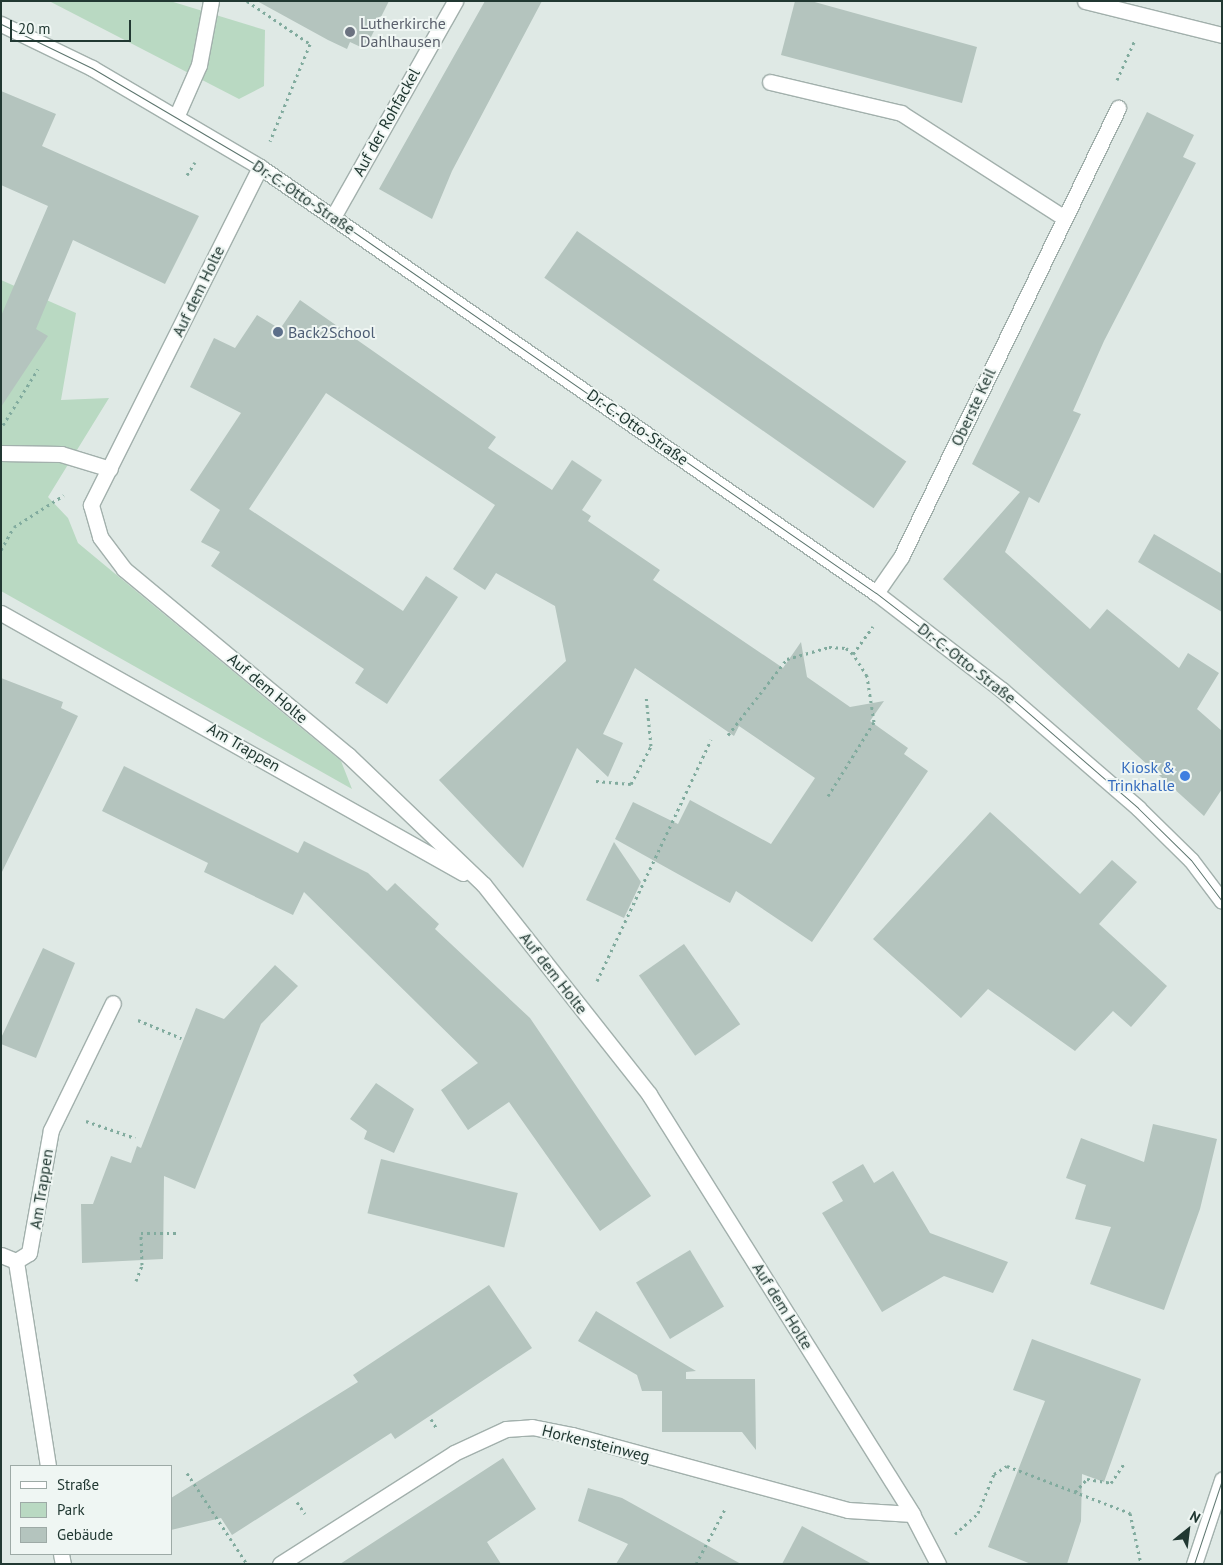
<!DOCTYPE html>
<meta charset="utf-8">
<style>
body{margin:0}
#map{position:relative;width:1223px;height:1565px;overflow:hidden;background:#dfe9e5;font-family:"PT Sans",sans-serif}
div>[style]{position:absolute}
.green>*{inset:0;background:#b9d9c2}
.building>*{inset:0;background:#b4c4be;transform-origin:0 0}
.path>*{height:3px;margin-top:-1.5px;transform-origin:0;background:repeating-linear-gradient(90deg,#81ab9e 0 2.5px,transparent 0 6.5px)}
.roads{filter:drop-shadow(1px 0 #a2b0ac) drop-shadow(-1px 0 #a2b0ac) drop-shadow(0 1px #a2b0ac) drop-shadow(0 -1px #a2b0ac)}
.service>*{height:15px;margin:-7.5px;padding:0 7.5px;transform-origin:7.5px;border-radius:7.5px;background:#fff}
.minor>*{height:15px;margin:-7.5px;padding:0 7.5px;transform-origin:7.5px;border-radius:7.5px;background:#fff}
.tertiary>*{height:15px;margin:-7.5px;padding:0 7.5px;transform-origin:7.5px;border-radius:7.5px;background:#fff}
.tram>*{height:1px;margin:-0.5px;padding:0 0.5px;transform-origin:0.5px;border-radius:0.5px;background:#5b746d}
.dots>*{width:14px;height:14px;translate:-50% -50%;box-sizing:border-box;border:2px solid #eff6f3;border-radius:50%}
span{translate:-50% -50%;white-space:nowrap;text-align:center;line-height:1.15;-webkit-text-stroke:4px #eff6f3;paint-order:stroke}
.worship-label{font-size:16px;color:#5b616d}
.left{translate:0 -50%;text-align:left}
.street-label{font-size:16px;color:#213832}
.service-label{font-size:16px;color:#4e5e75}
.shop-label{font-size:16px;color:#366cbe}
.right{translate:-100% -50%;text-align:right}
.frame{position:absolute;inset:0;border:2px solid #213832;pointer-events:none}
.legend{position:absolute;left:10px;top:1465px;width:162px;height:90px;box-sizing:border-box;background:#eff6f3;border:1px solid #9daaa6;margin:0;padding:6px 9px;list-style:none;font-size:15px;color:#213832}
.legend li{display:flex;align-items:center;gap:10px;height:25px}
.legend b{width:25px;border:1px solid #9daaa6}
.north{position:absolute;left:1163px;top:1505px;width:50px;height:50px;-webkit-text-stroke:4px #eff6f3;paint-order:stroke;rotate:29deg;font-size:14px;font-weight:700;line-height:20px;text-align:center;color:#213832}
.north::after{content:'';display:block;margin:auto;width:18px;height:22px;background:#213832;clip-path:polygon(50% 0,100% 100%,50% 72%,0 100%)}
.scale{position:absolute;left:10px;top:20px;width:121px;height:22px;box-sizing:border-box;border:2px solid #213832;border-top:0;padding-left:6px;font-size:15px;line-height:18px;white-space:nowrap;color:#213832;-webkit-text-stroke:4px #eff6f3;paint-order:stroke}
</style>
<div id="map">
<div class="green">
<i style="clip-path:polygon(49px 1px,170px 1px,265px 30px,264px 86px,239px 99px)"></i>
<i style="clip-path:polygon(1px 280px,76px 313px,61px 400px,109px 398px,48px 497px,68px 518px,78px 543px,341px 761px,352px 789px,1px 591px)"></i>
</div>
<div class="building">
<i style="clip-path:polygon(257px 1px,389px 1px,365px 49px,350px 42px,347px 49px,328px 40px)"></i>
<i style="clip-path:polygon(485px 1px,542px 1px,452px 171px,432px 219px,379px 189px)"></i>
<i style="clip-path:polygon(795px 1px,811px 1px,977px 47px,962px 103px,781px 55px)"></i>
<i style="clip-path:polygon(1px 91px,56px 114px,42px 146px,199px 216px,165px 284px,73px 240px,36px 329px,48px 336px,1px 407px,1px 316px,48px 206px,1px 185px)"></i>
<i style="clip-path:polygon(1147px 112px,1194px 135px,1183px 157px,1196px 163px,1104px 341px,1073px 411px,1081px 414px,1039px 503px,1029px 497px,1005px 552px,1090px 629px,1107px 609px,1179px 668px,1188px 653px,1219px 673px,1197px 709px,1222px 731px,1222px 789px,1204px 816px,943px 579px,1020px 492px,972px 464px)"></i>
<i style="left:577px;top:231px;width:402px;height:57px;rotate:35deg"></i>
<i style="clip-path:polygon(300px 300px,496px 437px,488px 448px,552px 490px,572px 460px,602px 480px,582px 510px,591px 516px,588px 521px,660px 570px,653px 580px,783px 668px,801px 642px,807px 677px,850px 707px,884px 701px,870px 721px,908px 748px,904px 754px,928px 771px,812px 942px,736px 891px,730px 903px,615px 839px,633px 802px,678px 824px,690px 800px,771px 844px,815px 778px,739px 726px,734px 736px,635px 668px,603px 734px,623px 743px,608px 777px,577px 748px,523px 868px,439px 780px,566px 661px,555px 606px,496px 573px,485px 590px,453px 569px,495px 505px,326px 393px,249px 509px,403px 611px,426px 576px,458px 597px,387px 704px,355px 683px,364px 669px,211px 566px,220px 552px,201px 542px,220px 510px,190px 490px,241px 413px,190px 387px,214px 338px,235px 348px,257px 315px,280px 329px)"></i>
<i style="clip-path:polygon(1154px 534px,1222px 574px,1222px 612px,1138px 562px)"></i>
<i style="clip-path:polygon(1px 678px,63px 702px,61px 708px,78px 716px,1px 874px)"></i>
<i style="clip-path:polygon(124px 766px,298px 853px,304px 841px,368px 873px,387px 891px,395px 883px,439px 924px,435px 929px,530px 1018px,651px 1196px,600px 1231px,509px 1102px,468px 1130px,441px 1090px,478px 1063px,304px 892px,293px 915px,204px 872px,208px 863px,102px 811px)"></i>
<i style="clip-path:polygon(990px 812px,1080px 894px,1112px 860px,1137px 882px,1099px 924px,1167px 986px,1131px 1027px,1113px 1011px,1075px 1051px,988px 989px,961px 1018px,873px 939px)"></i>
<i style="clip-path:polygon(614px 842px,641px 882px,624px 918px,586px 900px)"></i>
<i style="left:684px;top:944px;width:98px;height:55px;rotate:55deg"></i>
<i style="clip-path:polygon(43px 948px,75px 963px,36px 1058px,1px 1044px,1px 1038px)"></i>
<i style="clip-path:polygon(275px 965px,298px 986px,261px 1024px,195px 1189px,164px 1176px,163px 1259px,82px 1263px,81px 1204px,93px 1204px,111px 1156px,131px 1163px,137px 1146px,141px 1148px,196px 1008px,224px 1019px)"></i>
<i style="clip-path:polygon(376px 1083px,414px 1109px,394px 1153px,364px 1139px,367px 1131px,350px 1119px)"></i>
<i style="clip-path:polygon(1153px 1124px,1217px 1139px,1200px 1209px,1164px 1310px,1090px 1284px,1111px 1227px,1075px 1219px,1086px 1185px,1066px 1178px,1081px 1138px,1144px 1162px)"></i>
<i style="left:381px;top:1159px;width:141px;height:56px;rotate:14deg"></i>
<i style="clip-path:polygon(863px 1164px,874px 1183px,893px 1171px,930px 1233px,1008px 1262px,993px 1293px,944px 1276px,882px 1312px,822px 1213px,843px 1201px,832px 1182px)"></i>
<i style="left:690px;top:1250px;width:66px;height:63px;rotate:59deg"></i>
<i style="clip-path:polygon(489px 1285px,532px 1348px,395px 1439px,391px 1433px,232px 1535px,221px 1518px,171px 1530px,171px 1498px,358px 1382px,353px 1375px)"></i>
<i style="clip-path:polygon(596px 1311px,696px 1371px,686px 1372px,686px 1379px,755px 1379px,756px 1450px,742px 1432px,662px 1432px,662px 1391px,642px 1391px,637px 1375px,578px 1341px)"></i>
<i style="clip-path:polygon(1032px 1339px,1141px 1379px,1104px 1482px,1082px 1474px,1081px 1521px,1067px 1564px,1031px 1564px,988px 1547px,1045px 1401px,1013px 1390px)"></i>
<i style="clip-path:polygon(503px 1458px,536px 1509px,487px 1542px,501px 1564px,340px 1564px)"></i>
<i style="clip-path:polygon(588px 1488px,622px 1498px,741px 1564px,616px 1564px,628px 1544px,578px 1521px)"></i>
<i style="clip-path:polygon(802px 1526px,872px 1564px,782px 1564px)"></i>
</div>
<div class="path">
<i style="left:247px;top:1px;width:76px;rotate:34.3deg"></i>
<i style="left:310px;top:44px;width:105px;rotate:112.4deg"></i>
<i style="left:1117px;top:80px;width:42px;rotate:-65.9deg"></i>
<i style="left:187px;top:175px;width:15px;rotate:-58deg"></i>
<i style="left:3px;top:425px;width:66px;rotate:-58deg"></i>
<i style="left:1px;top:550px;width:26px;rotate:-61deg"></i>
<i style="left:14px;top:527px;width:59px;rotate:-32.6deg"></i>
<i style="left:728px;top:735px;width:96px;rotate:-52.2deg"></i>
<i style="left:787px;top:659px;width:44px;rotate:-15.9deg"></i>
<i style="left:829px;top:647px;width:17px;rotate:3deg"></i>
<i style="left:846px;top:648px;width:9px;rotate:41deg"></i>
<i style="left:596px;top:781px;width:35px;rotate:5deg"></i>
<i style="left:631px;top:784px;width:43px;rotate:-62.2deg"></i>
<i style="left:651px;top:746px;width:51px;rotate:-95.6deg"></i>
<i style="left:828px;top:796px;width:87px;rotate:-58.1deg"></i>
<i style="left:874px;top:722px;width:47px;rotate:-98.7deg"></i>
<i style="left:867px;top:676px;width:26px;rotate:-122deg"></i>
<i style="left:853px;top:654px;width:34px;rotate:-54deg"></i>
<i style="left:597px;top:981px;width:267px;rotate:-64.7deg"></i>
<i style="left:138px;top:1020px;width:47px;rotate:22.7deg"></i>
<i style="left:86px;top:1121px;width:52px;rotate:19.1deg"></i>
<i style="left:136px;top:1281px;width:17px;rotate:-69deg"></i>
<i style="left:142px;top:1265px;width:32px;rotate:-92deg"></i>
<i style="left:141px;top:1233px;width:37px"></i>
<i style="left:431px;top:1419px;width:12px;rotate:59deg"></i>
<i style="left:187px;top:1473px;width:109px;rotate:56.6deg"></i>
<i style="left:1075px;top:1492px;width:18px;rotate:-47deg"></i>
<i style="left:1087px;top:1479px;width:24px;rotate:9deg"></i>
<i style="left:1111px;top:1483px;width:23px;rotate:-56deg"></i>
<i style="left:297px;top:1502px;width:14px;rotate:56deg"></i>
<i style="left:955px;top:1534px;width:31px;rotate:-42deg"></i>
<i style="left:978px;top:1513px;width:42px;rotate:-67.7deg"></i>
<i style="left:994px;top:1474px;width:15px;rotate:-32deg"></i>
<i style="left:1007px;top:1466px;width:132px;rotate:20.9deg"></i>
<i style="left:1130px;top:1513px;width:52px;rotate:77.8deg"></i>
<i style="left:696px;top:1564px;width:64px;rotate:-62.2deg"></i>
</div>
<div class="roads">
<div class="service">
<i style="left:770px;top:82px;width:135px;rotate:13.3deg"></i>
<i style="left:901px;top:113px;width:193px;rotate:32.7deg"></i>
<i style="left:177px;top:115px;width:55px;rotate:-66.3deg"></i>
<i style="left:199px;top:65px;width:65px;rotate:-79.4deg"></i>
<i style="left:333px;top:217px;width:248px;rotate:-60.5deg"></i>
</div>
<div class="minor">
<i style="left:1085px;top:1px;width:141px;rotate:13.9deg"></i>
<i style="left:260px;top:167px;width:378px;rotate:116.6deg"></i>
<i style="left:91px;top:505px;width:33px;rotate:74deg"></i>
<i style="left:100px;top:537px;width:40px;rotate:53deg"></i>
<i style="left:124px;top:569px;width:291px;rotate:39.7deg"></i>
<i style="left:348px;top:755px;width:188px;rotate:43.7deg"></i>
<i style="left:484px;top:885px;width:266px;rotate:51.7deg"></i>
<i style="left:649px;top:1094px;width:496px;rotate:57.9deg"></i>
<i style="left:912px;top:1514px;width:56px;rotate:62.5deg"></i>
<i style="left:1px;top:453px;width:60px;rotate:1deg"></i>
<i style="left:61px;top:454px;width:51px;rotate:17deg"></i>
<i style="left:876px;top:593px;width:44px;rotate:-55.2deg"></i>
<i style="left:901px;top:557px;width:499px;rotate:-64.2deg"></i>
<i style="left:1px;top:613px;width:530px;rotate:29.37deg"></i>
<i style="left:1px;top:1255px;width:16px;rotate:22deg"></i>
<i style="left:48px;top:1466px;width:207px;rotate:-98.9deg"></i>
<i style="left:16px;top:1261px;width:15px;rotate:-32deg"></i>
<i style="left:29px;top:1253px;width:125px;rotate:-79.9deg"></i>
<i style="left:51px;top:1130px;width:141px;rotate:-64deg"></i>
<i style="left:61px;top:1554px;width:10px;rotate:79deg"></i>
<i style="left:280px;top:1564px;width:206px;rotate:-32.5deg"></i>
<i style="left:454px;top:1453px;width:57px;rotate:-24.8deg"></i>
<i style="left:506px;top:1429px;width:26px;rotate:-4deg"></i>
<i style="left:532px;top:1427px;width:41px;rotate:11.3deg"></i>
<i style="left:572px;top:1435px;width:286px;rotate:15.2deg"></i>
<i style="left:848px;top:1510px;width:64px;rotate:3.6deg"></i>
</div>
<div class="tertiary">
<i style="left:1px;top:24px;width:101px;rotate:25.8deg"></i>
<i style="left:92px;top:68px;width:195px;rotate:30.5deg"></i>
<i style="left:260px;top:167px;width:749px;rotate:34.67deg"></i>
<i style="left:876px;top:593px;width:159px;rotate:37.6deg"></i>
<i style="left:1002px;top:690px;width:180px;rotate:40.9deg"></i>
<i style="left:1138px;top:808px;width:74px;rotate:44.5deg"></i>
<i style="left:1191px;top:860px;width:51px;rotate:52.9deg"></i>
<i style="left:1194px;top:1564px;width:89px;rotate:-71.6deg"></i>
</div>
</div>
<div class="tram">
<i style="left:1px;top:24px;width:101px;rotate:25.8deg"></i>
<i style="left:92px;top:68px;width:195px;rotate:30.5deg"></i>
<i style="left:260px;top:167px;width:749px;rotate:34.67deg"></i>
<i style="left:876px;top:593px;width:159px;rotate:37.6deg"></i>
<i style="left:1002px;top:690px;width:180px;rotate:40.9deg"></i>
<i style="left:1138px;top:808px;width:74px;rotate:44.5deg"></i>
<i style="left:1191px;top:860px;width:51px;rotate:52.9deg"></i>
<i style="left:1194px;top:1564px;width:89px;rotate:-71.6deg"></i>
</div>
<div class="dots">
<i style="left:350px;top:32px;background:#6b7280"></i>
<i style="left:278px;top:332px;background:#5c6f8a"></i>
<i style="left:1185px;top:776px;background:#3f7fe0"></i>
</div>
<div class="worship-label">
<span class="left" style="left:360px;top:32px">Lutherkirche<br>Dahlhausen</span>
</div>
<div class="street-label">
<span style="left:386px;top:122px;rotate:-61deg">Auf der Rohfackel</span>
<span style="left:304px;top:197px;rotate:34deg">Dr.-C.-Otto-Straße</span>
<span style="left:198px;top:291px;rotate:-64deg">Auf dem Holte</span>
<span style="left:973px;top:407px;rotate:-65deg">Oberste Keil</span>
<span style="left:638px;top:427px;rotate:35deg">Dr.-C.-Otto-Straße</span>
<span style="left:967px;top:663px;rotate:38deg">Dr.-C.-Otto-Straße</span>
<span style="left:268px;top:688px;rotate:40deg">Auf dem Holte</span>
<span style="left:244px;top:747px;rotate:30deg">Am Trappen</span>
<span style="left:554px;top:973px;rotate:52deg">Auf dem Holte</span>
<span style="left:41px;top:1189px;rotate:-81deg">Am Trappen</span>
<span style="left:783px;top:1306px;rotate:58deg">Auf dem Holte</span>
<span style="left:596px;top:1443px;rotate:14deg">Horkensteinweg</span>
</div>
<div class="service-label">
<span class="left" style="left:288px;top:332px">Back2School</span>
</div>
<div class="shop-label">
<span class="right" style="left:1175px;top:776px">Kiosk &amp;<br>Trinkhalle</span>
</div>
<div class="frame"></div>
<ul class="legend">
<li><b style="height:6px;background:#fff"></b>Straße</li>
<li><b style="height:14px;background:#b9d9c2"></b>Park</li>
<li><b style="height:14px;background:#b4c4be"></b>Gebäude</li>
</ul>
<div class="north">N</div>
<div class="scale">20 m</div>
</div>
